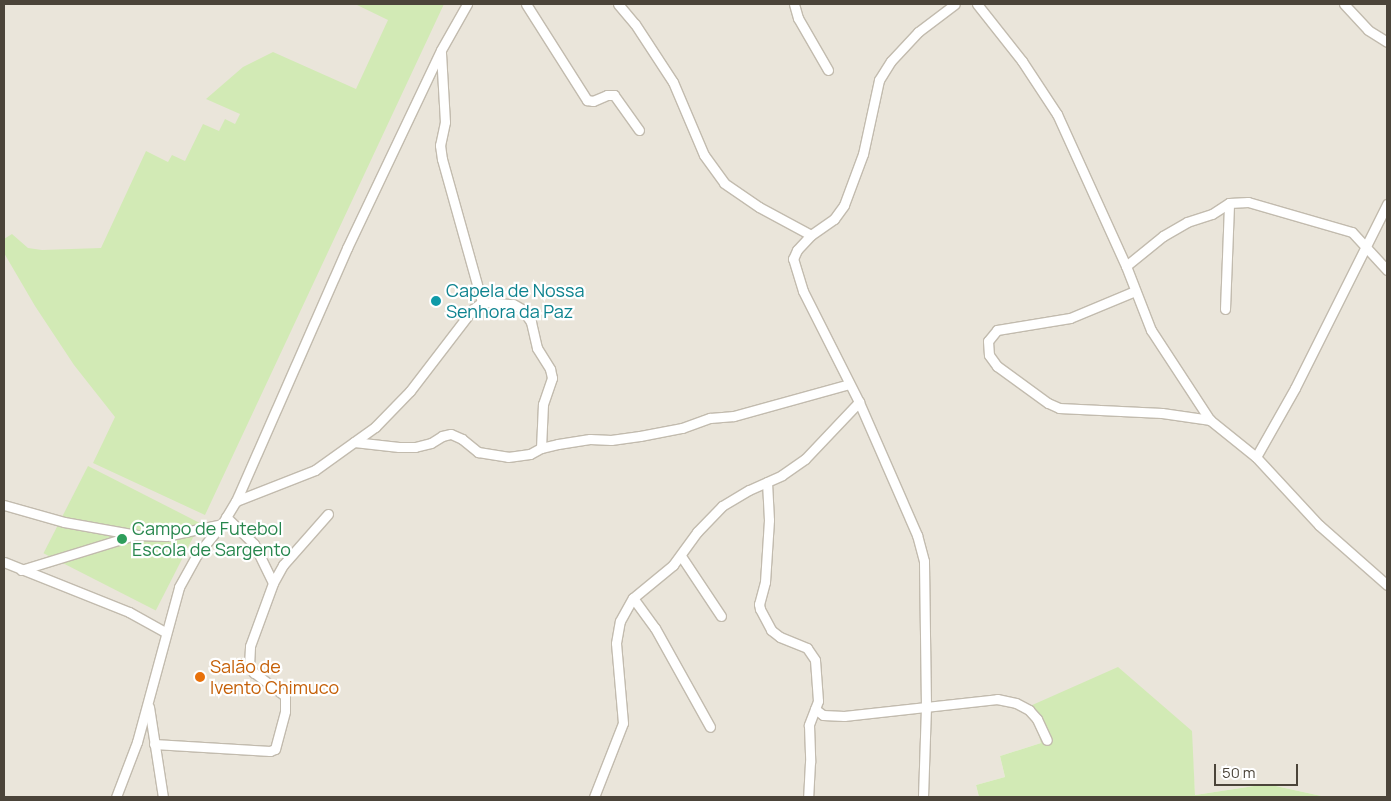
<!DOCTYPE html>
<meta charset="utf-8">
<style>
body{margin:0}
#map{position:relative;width:1391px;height:801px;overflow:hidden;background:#f6f3ec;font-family:Manrope,sans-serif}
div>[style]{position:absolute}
.residential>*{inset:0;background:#eae5da}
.green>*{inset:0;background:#d2eab5;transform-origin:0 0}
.roads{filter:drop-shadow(1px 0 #c2bbae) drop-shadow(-1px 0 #c2bbae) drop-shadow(0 1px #c2bbae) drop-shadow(0 -1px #c2bbae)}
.minor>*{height:9px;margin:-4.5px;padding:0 4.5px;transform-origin:4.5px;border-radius:4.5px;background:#fff}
.dots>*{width:14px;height:14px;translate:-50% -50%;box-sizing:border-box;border:2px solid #fff;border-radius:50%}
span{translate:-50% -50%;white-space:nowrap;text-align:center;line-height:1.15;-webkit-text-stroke:4.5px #fff;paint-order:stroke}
.culture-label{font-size:18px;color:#0d838f}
.left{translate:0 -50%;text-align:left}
.leisure-label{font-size:18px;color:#27864d}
.food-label{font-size:18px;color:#c56008}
.frame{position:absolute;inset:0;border:5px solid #4b4439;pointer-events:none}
.scale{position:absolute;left:1214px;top:764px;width:84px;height:22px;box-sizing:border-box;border:2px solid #4b4439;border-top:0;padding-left:6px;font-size:15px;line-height:18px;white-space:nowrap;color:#4b4439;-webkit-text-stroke:4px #fff;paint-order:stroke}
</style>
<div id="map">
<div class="residential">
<i style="clip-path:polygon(4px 4px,1387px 4px,1387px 797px,1326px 797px,1267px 784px,1195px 795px,1191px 731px,1041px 743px,1000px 756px,1005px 777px,976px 785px,979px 797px,4px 797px)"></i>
</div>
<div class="green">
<i style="clip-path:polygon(355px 4px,444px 4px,205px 515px,93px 463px,115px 417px,74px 365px,35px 306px,4px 253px,4px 239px,12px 234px,28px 248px,42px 250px,101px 248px,146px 151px,168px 162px,172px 155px,185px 161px,203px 124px,219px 131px,225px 119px,235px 124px,240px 114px,206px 99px,243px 67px,273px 52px,356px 89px,388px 20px)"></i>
<i style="left:88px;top:466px;width:126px;height:98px;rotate:27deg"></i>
<i style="clip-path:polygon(1118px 667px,1192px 731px,1195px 795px,1267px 784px,1326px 797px,979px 797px,976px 785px,1005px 777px,1000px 756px,1041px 743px,1030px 706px)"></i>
</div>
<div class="roads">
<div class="minor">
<i style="left:526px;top:4px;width:114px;rotate:57.6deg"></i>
<i style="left:587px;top:100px;width:6px;rotate:9deg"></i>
<i style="left:593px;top:101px;width:15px;rotate:-23deg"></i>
<i style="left:607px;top:95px;width:7px"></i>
<i style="left:614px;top:95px;width:43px;rotate:54.5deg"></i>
<i style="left:618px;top:4px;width:26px;rotate:50deg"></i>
<i style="left:635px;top:24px;width:69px;rotate:56.8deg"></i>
<i style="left:673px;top:82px;width:79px;rotate:67deg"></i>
<i style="left:704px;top:155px;width:34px;rotate:54deg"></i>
<i style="left:724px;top:183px;width:42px;rotate:34.4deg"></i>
<i style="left:759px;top:207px;width:59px;rotate:28.3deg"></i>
<i style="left:794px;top:4px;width:15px;rotate:74deg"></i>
<i style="left:798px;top:18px;width:60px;rotate:60deg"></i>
<i style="left:977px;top:4px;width:73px;rotate:51.7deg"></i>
<i style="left:1022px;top:61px;width:64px;rotate:56.6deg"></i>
<i style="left:1057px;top:114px;width:167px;rotate:65.6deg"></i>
<i style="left:1126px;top:266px;width:69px;rotate:68.7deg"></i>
<i style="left:1151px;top:330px;width:108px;rotate:56.8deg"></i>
<i style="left:1210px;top:420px;width:59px;rotate:38.8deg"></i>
<i style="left:1256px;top:457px;width:93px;rotate:47.2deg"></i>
<i style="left:1319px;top:525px;width:91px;rotate:41.4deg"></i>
<i style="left:1344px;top:4px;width:35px;rotate:47deg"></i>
<i style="left:1368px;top:30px;width:22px;rotate:32deg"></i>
<i style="left:441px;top:53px;width:69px;rotate:86.7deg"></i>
<i style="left:445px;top:122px;width:24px;rotate:102deg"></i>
<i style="left:440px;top:145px;width:14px;rotate:82deg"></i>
<i style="left:442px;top:159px;width:148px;rotate:74.4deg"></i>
<i style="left:1126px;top:266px;width:48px;rotate:-39deg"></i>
<i style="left:1163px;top:236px;width:28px;rotate:-30deg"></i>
<i style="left:1187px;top:222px;width:26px;rotate:-18deg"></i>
<i style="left:1212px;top:214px;width:20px;rotate:-33deg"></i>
<i style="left:1229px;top:203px;width:19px;rotate:-3deg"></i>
<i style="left:1248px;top:202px;width:108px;rotate:16.1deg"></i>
<i style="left:1352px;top:232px;width:52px;rotate:47.4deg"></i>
<i style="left:1135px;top:291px;width:70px;rotate:157.4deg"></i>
<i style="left:1070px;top:318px;width:74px;rotate:170.7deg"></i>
<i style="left:997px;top:330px;width:14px;rotate:129deg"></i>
<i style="left:988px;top:341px;width:14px;rotate:86deg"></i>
<i style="left:989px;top:355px;width:14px;rotate:54deg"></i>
<i style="left:997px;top:366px;width:63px;rotate:36deg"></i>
<i style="left:1048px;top:403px;width:12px;rotate:24deg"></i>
<i style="left:1059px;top:408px;width:103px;rotate:2.8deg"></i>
<i style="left:1162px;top:413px;width:49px;rotate:8.3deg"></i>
<i style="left:1225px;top:309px;width:106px;rotate:-87.8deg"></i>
<i style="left:354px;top:442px;width:45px;rotate:6.3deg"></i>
<i style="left:399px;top:447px;width:16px"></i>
<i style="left:415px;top:447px;width:16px;rotate:-14deg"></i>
<i style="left:431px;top:443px;width:13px;rotate:-32deg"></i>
<i style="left:442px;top:436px;width:9px;rotate:-13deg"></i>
<i style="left:451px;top:434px;width:12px;rotate:24deg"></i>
<i style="left:462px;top:439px;width:21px;rotate:39deg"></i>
<i style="left:478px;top:452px;width:30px;rotate:9deg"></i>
<i style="left:508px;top:457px;width:22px;rotate:-8deg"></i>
<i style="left:530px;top:454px;width:13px;rotate:-29deg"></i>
<i style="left:541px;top:448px;width:17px;rotate:-13deg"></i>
<i style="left:558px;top:444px;width:32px;rotate:-9deg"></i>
<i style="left:590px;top:439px;width:21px;rotate:3deg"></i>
<i style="left:611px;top:440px;width:29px;rotate:-8deg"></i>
<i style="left:640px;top:436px;width:43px;rotate:-10.8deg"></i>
<i style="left:682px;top:428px;width:30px;rotate:-20deg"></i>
<i style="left:710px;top:418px;width:24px;rotate:-5deg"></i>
<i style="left:734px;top:416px;width:119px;rotate:-15.5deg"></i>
<i style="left:1256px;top:457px;width:79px;rotate:-60.5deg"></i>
<i style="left:1295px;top:388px;width:206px;rotate:-63.4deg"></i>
<i style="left:767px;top:482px;width:38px;rotate:87deg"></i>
<i style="left:769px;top:520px;width:62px;rotate:93.7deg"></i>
<i style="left:765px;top:582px;width:23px;rotate:105deg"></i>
<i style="left:759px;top:604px;width:5px;rotate:79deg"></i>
<i style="left:760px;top:609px;width:24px;rotate:62deg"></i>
<i style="left:771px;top:630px;width:11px;rotate:38deg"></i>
<i style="left:780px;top:637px;width:29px;rotate:22deg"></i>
<i style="left:807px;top:648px;width:14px;rotate:56deg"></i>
<i style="left:815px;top:660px;width:41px;rotate:85.8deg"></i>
<i style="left:818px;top:701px;width:26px;rotate:111deg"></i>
<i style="left:809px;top:725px;width:37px;rotate:88deg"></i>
<i style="left:810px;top:762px;width:35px;rotate:93deg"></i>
<i style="left:236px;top:501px;width:85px;rotate:-21.4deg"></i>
<i style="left:315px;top:470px;width:74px;rotate:-35.6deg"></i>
<i style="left:375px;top:427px;width:50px;rotate:-45.8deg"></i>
<i style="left:410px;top:391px;width:103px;rotate:-52.5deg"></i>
<i style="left:473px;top:309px;width:11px;rotate:-38deg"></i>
<i style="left:482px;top:302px;width:31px;rotate:4deg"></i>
<i style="left:513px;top:304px;width:10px;rotate:29deg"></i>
<i style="left:522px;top:309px;width:16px;rotate:55deg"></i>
<i style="left:531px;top:322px;width:27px;rotate:77deg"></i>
<i style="left:537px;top:348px;width:25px;rotate:58deg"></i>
<i style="left:550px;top:369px;width:9px;rotate:77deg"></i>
<i style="left:552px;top:378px;width:28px;rotate:109deg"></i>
<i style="left:543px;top:404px;width:44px;rotate:92.6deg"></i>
<i style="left:4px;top:505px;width:62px;rotate:15.8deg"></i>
<i style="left:64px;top:522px;width:74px;rotate:10.1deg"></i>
<i style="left:137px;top:535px;width:29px;rotate:2deg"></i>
<i style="left:166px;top:536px;width:57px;rotate:-12.1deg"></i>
<i style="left:226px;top:517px;width:39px;rotate:44deg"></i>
<i style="left:254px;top:544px;width:43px;rotate:64deg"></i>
<i style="left:681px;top:556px;width:72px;rotate:56.3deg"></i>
<i style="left:4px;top:562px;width:135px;rotate:21.8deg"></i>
<i style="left:129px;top:612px;width:41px;rotate:29.1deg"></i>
<i style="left:21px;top:570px;width:119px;rotate:-17.1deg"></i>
<i style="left:633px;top:598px;width:37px;rotate:54deg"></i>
<i style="left:655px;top:628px;width:113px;rotate:60.9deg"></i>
<i style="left:149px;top:707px;width:91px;rotate:81.2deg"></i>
<i style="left:815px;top:709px;width:10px;rotate:37deg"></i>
<i style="left:823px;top:715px;width:21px;rotate:3deg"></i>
<i style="left:844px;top:716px;width:154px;rotate:-6.3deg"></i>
<i style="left:997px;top:699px;width:19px;rotate:12deg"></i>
<i style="left:1016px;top:703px;width:15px;rotate:28deg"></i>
<i style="left:1029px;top:710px;width:12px;rotate:48deg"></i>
<i style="left:1037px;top:719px;width:23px;rotate:65deg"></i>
<i style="left:154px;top:744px;width:116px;rotate:3.5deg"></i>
<i style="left:270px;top:751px;width:5px;rotate:-22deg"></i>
<i style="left:275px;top:749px;width:39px;rotate:-75deg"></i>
<i style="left:285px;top:711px;width:15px;rotate:-90deg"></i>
<i style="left:285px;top:696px;width:39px;rotate:-143deg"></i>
<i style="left:254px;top:673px;width:9px;rotate:-126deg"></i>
<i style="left:249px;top:666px;width:20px;rotate:-87deg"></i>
<i style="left:250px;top:646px;width:67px;rotate:-69.9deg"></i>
<i style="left:273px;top:583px;width:21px;rotate:-61deg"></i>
<i style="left:283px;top:565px;width:68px;rotate:-48.6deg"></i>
<i style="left:116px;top:797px;width:59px;rotate:-69.1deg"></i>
<i style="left:137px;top:742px;width:161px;rotate:-74.8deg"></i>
<i style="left:179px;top:587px;width:35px;rotate:-61deg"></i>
<i style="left:196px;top:556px;width:41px;rotate:-50.9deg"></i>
<i style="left:222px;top:524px;width:27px;rotate:-59deg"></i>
<i style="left:236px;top:501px;width:276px;rotate:-66.3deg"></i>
<i style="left:347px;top:248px;width:219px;rotate:-64.6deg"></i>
<i style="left:441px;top:50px;width:53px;rotate:-60.5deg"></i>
<i style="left:594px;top:797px;width:79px;rotate:-68.6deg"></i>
<i style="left:623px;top:723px;width:80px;rotate:-95deg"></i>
<i style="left:616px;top:643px;width:22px;rotate:-80deg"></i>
<i style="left:620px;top:621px;width:26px;rotate:-61deg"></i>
<i style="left:633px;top:598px;width:52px;rotate:-39.5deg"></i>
<i style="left:673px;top:565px;width:41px;rotate:-54deg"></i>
<i style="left:697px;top:532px;width:36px;rotate:-46deg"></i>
<i style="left:722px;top:506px;width:31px;rotate:-31deg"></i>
<i style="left:749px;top:490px;width:36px;rotate:-24deg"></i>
<i style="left:782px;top:475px;width:28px;rotate:-35deg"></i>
<i style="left:805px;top:459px;width:79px;rotate:-46.5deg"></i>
<i style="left:923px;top:797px;width:91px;rotate:-88.1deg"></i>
<i style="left:926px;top:706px;width:145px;rotate:-90.8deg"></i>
<i style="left:924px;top:561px;width:27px;rotate:-105deg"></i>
<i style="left:917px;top:535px;width:145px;rotate:-113.6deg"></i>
<i style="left:859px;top:402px;width:124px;rotate:-116.8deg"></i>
<i style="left:803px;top:291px;width:34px;rotate:-107deg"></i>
<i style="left:793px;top:259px;width:10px;rotate:-66deg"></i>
<i style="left:797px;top:250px;width:21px;rotate:-47deg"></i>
<i style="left:811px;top:235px;width:28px;rotate:-35deg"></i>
<i style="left:834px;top:219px;width:17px;rotate:-54deg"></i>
<i style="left:844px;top:205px;width:54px;rotate:-69.6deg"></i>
<i style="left:863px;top:154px;width:76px;rotate:-77.8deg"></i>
<i style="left:879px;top:80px;width:22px;rotate:-58deg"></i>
<i style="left:891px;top:61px;width:40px;rotate:-47deg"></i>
<i style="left:918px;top:32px;width:46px;rotate:-37.1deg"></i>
</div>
</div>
<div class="dots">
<i style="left:436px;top:301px;background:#0f9aa8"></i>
<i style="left:122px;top:539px;background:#2e9e5b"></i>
<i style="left:200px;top:677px;background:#e8710a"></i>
</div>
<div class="culture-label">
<span class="left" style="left:446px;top:301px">Capela de Nossa<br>Senhora da Paz</span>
</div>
<div class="leisure-label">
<span class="left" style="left:132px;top:539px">Campo de Futebol<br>Escola de Sargento</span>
</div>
<div class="food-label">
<span class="left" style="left:210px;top:677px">Salão de<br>Ivento Chimuco</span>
</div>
<div class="frame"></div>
<div class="scale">50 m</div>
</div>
